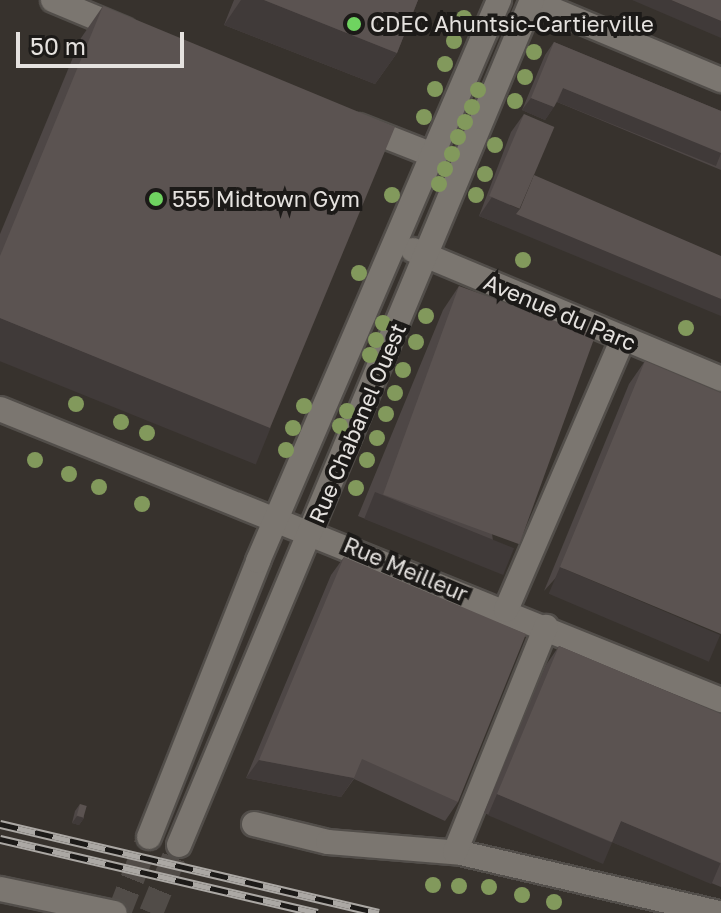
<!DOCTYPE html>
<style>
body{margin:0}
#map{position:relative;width:721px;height:913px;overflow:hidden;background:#37322d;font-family:"Golos Text",sans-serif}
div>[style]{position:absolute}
.minor-tunnel>*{height:24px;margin-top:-12px;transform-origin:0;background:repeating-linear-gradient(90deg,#514c48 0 24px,transparent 0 36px)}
.roads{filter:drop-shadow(2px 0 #524e4a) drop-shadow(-2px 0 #524e4a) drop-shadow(0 2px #524e4a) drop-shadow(0 -2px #524e4a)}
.minor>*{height:24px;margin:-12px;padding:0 12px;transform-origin:12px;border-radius:12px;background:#7b7670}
.rail>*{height:9px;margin-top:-4.5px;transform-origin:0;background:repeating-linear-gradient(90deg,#1c1a18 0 18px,#aba8a4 0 36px);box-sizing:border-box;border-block:2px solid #aba8a4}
.trees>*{width:16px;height:16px;margin:-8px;border-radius:50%;background:#82995c}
.wall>*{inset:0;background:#4e4746}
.shaded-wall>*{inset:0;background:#403a39;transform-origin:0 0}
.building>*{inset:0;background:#5b5351;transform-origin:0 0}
.dots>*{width:22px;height:22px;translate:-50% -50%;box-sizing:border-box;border:4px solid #1c1a18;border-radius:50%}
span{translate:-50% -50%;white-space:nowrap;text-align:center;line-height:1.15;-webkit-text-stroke:8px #1c1a18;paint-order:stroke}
.poi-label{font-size:22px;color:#e5e2df}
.left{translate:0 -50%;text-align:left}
.street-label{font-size:22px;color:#e5e2df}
.scale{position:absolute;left:16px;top:32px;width:168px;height:36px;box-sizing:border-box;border:4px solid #e5e2df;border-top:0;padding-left:10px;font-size:24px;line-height:28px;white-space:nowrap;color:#e5e2df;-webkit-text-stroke:6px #1c1a18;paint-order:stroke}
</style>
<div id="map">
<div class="minor-tunnel">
<i style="left:119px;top:913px;width:82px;rotate:-68.5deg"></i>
<i style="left:151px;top:913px;width:74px;rotate:-67.6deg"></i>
</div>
<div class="roads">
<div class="minor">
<i style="left:53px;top:0;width:78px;rotate:22.6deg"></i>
<i style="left:532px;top:1px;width:205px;rotate:22.7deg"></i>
<i style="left:359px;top:126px;width:82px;rotate:21.5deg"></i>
<i style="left:413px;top:250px;width:334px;rotate:22.7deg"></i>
<i style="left:0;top:409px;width:778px;rotate:21.98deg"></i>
<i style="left:506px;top:610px;width:296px;rotate:-66.7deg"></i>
<i style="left:254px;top:824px;width:76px;rotate:13.7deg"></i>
<i style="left:328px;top:842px;width:133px;rotate:4.7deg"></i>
<i style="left:461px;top:853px;width:265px;rotate:13.1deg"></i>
<i style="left:149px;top:837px;width:297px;rotate:-68.4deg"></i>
<i style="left:258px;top:561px;width:611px;rotate:-66.75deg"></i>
<i style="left:179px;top:845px;width:916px;rotate:-67.33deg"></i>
<i style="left:455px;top:852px;width:243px;rotate:-68deg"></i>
<i style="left:0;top:889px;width:117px;rotate:11.8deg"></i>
</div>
</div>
<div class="rail">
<i style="left:0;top:824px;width:389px;rotate:13.2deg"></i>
<i style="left:0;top:839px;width:326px;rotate:13.1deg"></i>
</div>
<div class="trees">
<i style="left:464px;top:18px"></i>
<i style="left:454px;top:41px"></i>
<i style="left:534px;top:52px"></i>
<i style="left:445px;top:64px"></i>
<i style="left:525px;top:77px"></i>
<i style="left:435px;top:89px"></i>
<i style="left:478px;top:90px"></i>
<i style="left:515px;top:101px"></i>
<i style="left:472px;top:107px"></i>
<i style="left:424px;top:117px"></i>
<i style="left:465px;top:122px"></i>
<i style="left:458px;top:137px"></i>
<i style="left:495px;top:145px"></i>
<i style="left:452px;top:154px"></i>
<i style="left:445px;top:169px"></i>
<i style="left:485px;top:174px"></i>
<i style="left:439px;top:184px"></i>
<i style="left:392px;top:195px"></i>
<i style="left:476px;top:195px"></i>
<i style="left:523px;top:260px"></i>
<i style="left:359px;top:273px"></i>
<i style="left:426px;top:316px"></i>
<i style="left:383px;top:323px"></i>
<i style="left:686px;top:328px"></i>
<i style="left:376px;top:340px"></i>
<i style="left:416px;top:342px"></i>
<i style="left:370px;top:355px"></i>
<i style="left:403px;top:370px"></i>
<i style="left:395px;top:393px"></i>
<i style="left:76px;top:404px"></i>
<i style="left:304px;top:406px"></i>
<i style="left:347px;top:411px"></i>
<i style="left:386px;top:414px"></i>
<i style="left:121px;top:422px"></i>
<i style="left:340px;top:426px"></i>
<i style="left:293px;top:428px"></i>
<i style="left:147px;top:433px"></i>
<i style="left:377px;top:438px"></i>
<i style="left:286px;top:450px"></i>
<i style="left:35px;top:460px"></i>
<i style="left:367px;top:460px"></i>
<i style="left:69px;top:474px"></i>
<i style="left:99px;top:487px"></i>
<i style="left:356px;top:488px"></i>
<i style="left:142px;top:504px"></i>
<i style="left:433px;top:885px"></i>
<i style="left:459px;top:886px"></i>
<i style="left:489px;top:887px"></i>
<i style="left:522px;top:895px"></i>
<i style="left:554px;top:902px"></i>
</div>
<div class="wall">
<i style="clip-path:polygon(234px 0,418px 0,397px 53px,375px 84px,224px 25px)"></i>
<i style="clip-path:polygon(103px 6px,270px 428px,248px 460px,0 358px,0 234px,81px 38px)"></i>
<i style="clip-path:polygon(554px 42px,721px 111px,721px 170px,557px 102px,545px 120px,522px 110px,545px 55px)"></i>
<i style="clip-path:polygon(524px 114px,507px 227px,479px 216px,511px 132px)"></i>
<i style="clip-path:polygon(459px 286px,497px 571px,358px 516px,443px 310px)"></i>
<i style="clip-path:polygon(645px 361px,721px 393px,544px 591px,629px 384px)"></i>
<i style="clip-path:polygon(344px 557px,458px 802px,445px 821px,354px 779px,341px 797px,246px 778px,331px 575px)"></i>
<i style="clip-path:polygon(559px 646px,721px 714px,721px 887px,612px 842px,599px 861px,484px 813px,546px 665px)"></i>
<i style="clip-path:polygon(80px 804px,84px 818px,79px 825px,72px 823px,75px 811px)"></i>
</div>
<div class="shaded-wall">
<i style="clip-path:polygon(241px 0,264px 0,397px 53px,375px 84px,224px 25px)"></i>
<i style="clip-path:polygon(632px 0,671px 0,721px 21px,721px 38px)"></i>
<i style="left:563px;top:88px;width:171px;height:15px;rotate:22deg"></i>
<i style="clip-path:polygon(531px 98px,554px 107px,545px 120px,522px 110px)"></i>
<i style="clip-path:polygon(492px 197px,721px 299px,721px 316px,479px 216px)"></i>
<i style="left:0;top:318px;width:292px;height:40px;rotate:22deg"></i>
<i style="left:375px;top:492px;width:150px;height:29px;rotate:22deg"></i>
<i style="left:560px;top:567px;width:174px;height:29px;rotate:23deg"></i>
<i style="clip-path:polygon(259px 760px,354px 778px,341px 797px,246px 778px)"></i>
<i style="left:497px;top:794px;width:125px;height:23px;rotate:23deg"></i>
<i style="clip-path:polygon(77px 816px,84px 818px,79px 825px,72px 823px)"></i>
<i style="left:621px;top:821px;width:108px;height:23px;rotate:23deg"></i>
</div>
<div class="building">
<i style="clip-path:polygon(264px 0,418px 0,397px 53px)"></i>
<i style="clip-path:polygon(671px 0,721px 0,721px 21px)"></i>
<i style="clip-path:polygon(103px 6px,395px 127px,270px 428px,0 318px,0 256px)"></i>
<i style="clip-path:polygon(554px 42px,721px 111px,721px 153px,563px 88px,554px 107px,531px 98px)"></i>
<i style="left:524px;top:114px;width:33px;height:89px;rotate:23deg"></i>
<i style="clip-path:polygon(534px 175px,721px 256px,721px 299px,516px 214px,520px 209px)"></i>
<i style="left:459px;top:286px;width:145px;height:222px;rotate:20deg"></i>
<i style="clip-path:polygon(645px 361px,721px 393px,721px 634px,560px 567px)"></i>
<i style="clip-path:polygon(344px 557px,526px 634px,458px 802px,362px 759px,354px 778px,259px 760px)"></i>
<i style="clip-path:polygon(559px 646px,721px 714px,721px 863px,621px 821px,612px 842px,497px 794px)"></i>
<i style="left:80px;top:804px;width:7px;height:12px;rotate:16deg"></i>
</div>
<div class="dots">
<i style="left:354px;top:24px;background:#6fd360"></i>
<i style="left:156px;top:199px;background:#6fd360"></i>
</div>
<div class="poi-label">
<span class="left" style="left:370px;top:24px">CDEC Ahuntsic-Cartierville</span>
<span class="left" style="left:172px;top:199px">555 Midtown Gym</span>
</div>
<div class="street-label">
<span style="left:560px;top:312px;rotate:23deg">Avenue du Parc</span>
<span style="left:357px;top:423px;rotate:-67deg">Rue Chabanel Ouest</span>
<span style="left:406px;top:569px;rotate:23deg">Rue Meilleur</span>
</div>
<div class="scale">50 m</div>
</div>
